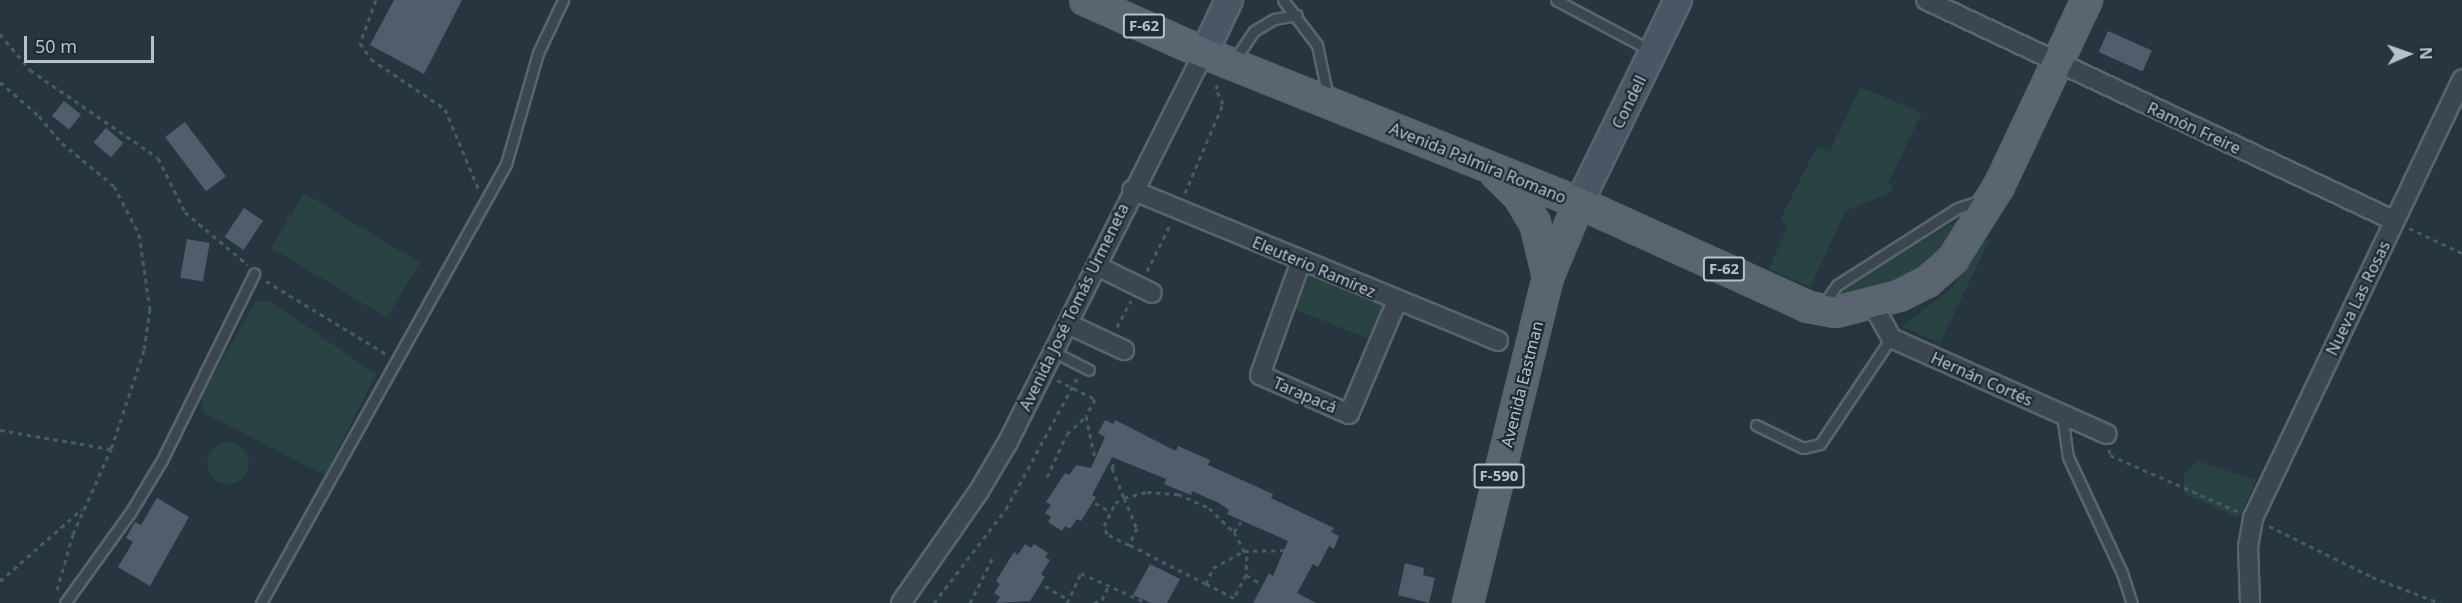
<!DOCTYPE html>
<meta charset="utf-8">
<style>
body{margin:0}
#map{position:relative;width:2462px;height:603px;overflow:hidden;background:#273541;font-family:"Noto Sans",sans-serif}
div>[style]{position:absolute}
.green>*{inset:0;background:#294242;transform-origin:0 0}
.round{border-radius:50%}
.building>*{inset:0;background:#505e6c;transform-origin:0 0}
.path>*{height:3px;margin-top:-1.5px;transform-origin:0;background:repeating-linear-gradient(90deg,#475e5e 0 4.5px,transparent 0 9px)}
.roads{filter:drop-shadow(2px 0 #59646e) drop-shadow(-2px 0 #59646e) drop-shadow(0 2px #59646e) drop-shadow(0 -2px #59646e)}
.lane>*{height:9px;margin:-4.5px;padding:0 4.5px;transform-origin:4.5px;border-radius:4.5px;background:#3b4651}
.street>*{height:18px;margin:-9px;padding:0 9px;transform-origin:9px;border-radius:9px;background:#3b4651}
.secondary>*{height:26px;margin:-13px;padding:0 13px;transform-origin:13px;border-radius:13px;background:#495664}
.primary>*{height:28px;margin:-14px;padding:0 14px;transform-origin:14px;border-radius:14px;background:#596671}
span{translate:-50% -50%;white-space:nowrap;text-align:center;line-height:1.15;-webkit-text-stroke:4.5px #202b36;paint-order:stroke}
.shield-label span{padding:2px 4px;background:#202b36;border:2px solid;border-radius:4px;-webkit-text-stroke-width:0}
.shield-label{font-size:15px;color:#b8c1cb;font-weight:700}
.street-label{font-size:16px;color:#b8c1cb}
.north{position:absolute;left:2378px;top:24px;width:60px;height:60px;-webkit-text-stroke:4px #202b36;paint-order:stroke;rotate:88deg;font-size:16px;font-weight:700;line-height:24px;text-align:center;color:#b8c1cb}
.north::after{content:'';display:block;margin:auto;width:21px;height:27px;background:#b8c1cb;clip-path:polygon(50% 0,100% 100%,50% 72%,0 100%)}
.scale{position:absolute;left:24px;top:36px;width:130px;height:27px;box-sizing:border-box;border:3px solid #b8c1cb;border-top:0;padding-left:8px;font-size:18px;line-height:21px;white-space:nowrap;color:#b8c1cb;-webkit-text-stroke:4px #202b36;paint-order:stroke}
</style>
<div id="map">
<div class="green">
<i style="clip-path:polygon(1860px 87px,1922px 113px,1888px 183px,1894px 187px,1890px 193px,1846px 211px,1810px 287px,1769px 269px,1788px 225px,1780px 220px,1817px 146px,1830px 152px)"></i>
<i style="left:304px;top:193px;width:135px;height:64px;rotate:31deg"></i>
<i style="clip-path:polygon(1973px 211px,1962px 230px,1921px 275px,1854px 296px,1838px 291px)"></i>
<i style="clip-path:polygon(1990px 239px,1940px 343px,1901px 326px,1949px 291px,1984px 241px)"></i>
<i style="left:1310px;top:270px;width:81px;height:42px;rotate:22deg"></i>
<i style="clip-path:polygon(261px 301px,269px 301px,376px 374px,325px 475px,205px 414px,202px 409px,201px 396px,255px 303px)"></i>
<i class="round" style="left:207px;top:442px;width:42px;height:42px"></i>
<i style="clip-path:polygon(2198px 461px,2256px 480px,2239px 518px,2184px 493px,2184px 475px)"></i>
</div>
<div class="building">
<i style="clip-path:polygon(394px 0,462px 0,424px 74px,370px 45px)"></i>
<i style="left:2108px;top:31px;width:48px;height:23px;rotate:24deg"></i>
<i style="left:64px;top:101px;width:22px;height:19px;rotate:39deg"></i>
<i style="left:185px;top:122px;width:68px;height:25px;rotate:53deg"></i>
<i style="left:106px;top:128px;width:23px;height:19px;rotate:41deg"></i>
<i style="left:244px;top:208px;width:23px;height:35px;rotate:34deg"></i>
<i style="left:187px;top:239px;width:23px;height:39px;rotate:10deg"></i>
<i style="clip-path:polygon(1105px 420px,1113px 424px,1115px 420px,1176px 451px,1178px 446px,1210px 460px,1208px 465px,1273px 494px,1271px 498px,1334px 528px,1331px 532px,1339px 536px,1334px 549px,1329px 546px,1318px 567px,1313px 564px,1297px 593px,1316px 603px,1253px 603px,1269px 573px,1273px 576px,1288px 541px,1227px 514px,1229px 510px,1219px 503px,1192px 491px,1191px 495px,1164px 484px,1166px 479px,1112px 457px,1092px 495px,1096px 497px,1081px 521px,1077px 519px,1070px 529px,1065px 526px,1062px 531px,1048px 522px,1051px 517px,1045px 513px,1051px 505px,1046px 502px,1065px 473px,1069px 475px,1076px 465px,1091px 468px,1105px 437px,1098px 433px)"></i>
<i style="clip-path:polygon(157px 498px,189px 517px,150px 586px,118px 567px,133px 542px,126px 538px,135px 522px,141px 525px)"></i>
<i style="clip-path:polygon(1025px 544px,1031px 548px,1034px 544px,1048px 553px,1045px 557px,1050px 560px,1041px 574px,1045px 577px,1030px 601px,996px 603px,1000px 597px,994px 593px,1000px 584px,996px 581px,1014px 552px,1018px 555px)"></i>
<i style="clip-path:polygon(1405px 563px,1424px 568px,1423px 575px,1435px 578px,1429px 603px,1398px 595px)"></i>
<i style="clip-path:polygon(1150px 564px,1180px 579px,1167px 603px,1151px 603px,1133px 595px)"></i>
</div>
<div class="path">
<i style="left:376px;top:0;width:46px;rotate:110.4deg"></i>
<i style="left:360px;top:43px;width:19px;rotate:55deg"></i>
<i style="left:371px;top:59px;width:89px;rotate:34deg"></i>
<i style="left:445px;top:109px;width:86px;rotate:67.3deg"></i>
<i style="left:0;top:34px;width:47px;rotate:50.2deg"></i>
<i style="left:30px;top:70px;width:155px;rotate:34.5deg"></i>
<i style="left:158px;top:158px;width:60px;rotate:63.4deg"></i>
<i style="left:185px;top:212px;width:82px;rotate:40.1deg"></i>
<i style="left:0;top:82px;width:52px;rotate:41.1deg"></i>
<i style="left:39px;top:116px;width:35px;rotate:50deg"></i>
<i style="left:62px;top:143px;width:67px;rotate:39.6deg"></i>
<i style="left:114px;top:186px;width:54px;rotate:62.5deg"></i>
<i style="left:139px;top:234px;width:76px;rotate:81.7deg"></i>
<i style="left:150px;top:309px;width:41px;rotate:98.3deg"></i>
<i style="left:144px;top:350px;width:104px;rotate:108.4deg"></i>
<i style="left:111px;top:449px;width:113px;rotate:-170.3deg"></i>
<i style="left:1185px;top:193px;width:97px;rotate:-66.9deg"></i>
<i style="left:1223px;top:104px;width:17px;rotate:-115deg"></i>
<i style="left:1216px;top:89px;width:6px;rotate:-72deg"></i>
<i style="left:2409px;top:228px;width:59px;rotate:25.3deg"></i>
<i style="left:1147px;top:271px;width:54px;rotate:-63.4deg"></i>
<i style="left:266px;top:281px;width:140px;rotate:31.3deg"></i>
<i style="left:1117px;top:327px;width:30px;rotate:-62deg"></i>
<i style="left:1057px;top:380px;width:42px;rotate:26.6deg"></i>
<i style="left:1095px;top:399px;width:19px;rotate:118deg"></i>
<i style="left:1086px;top:416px;width:43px;rotate:77.9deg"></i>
<i style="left:1095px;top:458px;width:20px;rotate:30deg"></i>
<i style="left:1112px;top:468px;width:32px;rotate:68deg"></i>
<i style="left:1124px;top:498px;width:24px;rotate:-15deg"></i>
<i style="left:1147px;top:492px;width:31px;rotate:4deg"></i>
<i style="left:1178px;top:494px;width:34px;rotate:24deg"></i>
<i style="left:1209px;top:508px;width:35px;rotate:44deg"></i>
<i style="left:1234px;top:532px;width:27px;rotate:62deg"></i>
<i style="left:1247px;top:556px;width:19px;rotate:93deg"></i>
<i style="left:1246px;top:575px;width:26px;rotate:118deg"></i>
<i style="left:1234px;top:598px;width:31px;rotate:-153deg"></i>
<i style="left:1206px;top:584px;width:85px;rotate:-152.8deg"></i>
<i style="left:1130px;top:545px;width:1px;rotate:180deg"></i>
<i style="left:1129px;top:545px;width:25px;rotate:-153deg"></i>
<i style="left:1107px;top:534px;width:9px;rotate:-111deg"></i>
<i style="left:1104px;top:526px;width:25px;rotate:-64deg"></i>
<i style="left:1115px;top:503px;width:10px;rotate:-29deg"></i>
<i style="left:1124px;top:498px;width:33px;rotate:67deg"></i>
<i style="left:1137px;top:528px;width:19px;rotate:115deg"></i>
<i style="left:2109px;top:449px;width:6px;rotate:81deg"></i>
<i style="left:2110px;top:455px;width:141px;rotate:23.8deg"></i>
<i style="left:1112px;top:468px;width:8px;rotate:-67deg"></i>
<i style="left:1047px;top:477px;width:47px;rotate:-65.1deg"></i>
<i style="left:1067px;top:434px;width:26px;rotate:-43deg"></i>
<i style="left:1095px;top:503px;width:18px;rotate:29deg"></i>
<i style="left:2269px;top:526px;width:115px;rotate:26.3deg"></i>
<i style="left:2372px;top:577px;width:73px;rotate:20.9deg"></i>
<i style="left:1234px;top:532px;width:12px;rotate:-55deg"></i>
<i style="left:1246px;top:575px;width:16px;rotate:30deg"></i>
<i style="left:0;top:581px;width:109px;rotate:-41.3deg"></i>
<i style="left:1206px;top:584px;width:17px;rotate:-66deg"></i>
<i style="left:1213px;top:568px;width:35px;rotate:-29deg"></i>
<i style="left:1244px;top:551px;width:43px;rotate:-1.3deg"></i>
<i style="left:1045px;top:586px;width:24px;rotate:30deg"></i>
<i style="left:57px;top:590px;width:58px;rotate:-74.1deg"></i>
<i style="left:73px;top:534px;width:93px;rotate:-65.9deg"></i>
<i style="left:934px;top:603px;width:118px;rotate:-52.5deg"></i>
<i style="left:1006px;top:509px;width:149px;rotate:-61.5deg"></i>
<i style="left:970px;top:603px;width:54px;rotate:-63.4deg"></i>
<i style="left:1067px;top:603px;width:33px;rotate:-65deg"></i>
<i style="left:1081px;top:573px;width:72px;rotate:24.4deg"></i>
<i style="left:1094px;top:603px;width:9px;rotate:-21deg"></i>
<i style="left:1102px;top:600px;width:17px;rotate:-65deg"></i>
</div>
<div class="roads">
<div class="lane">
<i style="left:1283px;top:0;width:56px;rotate:52.9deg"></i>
<i style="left:1317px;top:45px;width:53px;rotate:78.1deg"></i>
<i style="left:1556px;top:0;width:109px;rotate:28deg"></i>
<i style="left:1233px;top:62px;width:37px;rotate:-56deg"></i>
<i style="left:1254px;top:31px;width:23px;rotate:-31deg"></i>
<i style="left:1274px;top:19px;width:23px;rotate:-10deg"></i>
<i style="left:1823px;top:305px;width:24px;rotate:-55deg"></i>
<i style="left:1837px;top:285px;width:143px;rotate:-32.5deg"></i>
<i style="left:1958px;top:208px;width:24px;rotate:-19deg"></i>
<i style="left:1054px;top:352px;width:39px;rotate:27deg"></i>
<i style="left:2062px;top:415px;width:42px;rotate:81.9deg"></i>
<i style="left:2068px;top:457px;width:128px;rotate:65deg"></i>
<i style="left:2122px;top:573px;width:32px;rotate:72deg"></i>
<i style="left:1756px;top:425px;width:52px;rotate:26.1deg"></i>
<i style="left:1803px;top:448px;width:17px;rotate:-13deg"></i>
<i style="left:1820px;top:444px;width:128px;rotate:-56.2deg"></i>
<i style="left:65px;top:603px;width:111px;rotate:-54.2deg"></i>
<i style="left:130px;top:513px;width:62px;rotate:-58.9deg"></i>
<i style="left:162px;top:460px;width:208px;rotate:-63.7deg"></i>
<i style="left:261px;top:603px;width:503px;rotate:-60.83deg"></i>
<i style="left:506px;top:164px;width:116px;rotate:-73.9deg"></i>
<i style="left:538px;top:53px;width:59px;rotate:-64.7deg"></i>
</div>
<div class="street">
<i style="left:1926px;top:0;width:518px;rotate:25.23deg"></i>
<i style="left:1132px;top:190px;width:396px;rotate:22.4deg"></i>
<i style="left:1301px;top:261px;width:121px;rotate:109.8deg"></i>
<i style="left:1260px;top:375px;width:97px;rotate:23.7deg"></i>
<i style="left:1349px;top:414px;width:123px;rotate:-67deg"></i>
<i style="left:1097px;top:266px;width:61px;rotate:26.1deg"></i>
<i style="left:1873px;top:305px;width:38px;rotate:61deg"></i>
<i style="left:1891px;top:338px;width:236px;rotate:24deg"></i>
<i style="left:1068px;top:324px;width:62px;rotate:24.9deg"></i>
<i style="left:901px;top:603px;width:136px;rotate:-55.1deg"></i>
<i style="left:979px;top:491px;width:57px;rotate:-59.4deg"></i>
<i style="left:1008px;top:442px;width:436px;rotate:-63.3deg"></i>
<i style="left:2250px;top:603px;width:56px;rotate:-92deg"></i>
<i style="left:2248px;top:547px;width:29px;rotate:-80deg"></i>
<i style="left:2253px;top:518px;width:486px;rotate:-64.5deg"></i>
</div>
<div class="secondary">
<i style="left:1204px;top:53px;width:59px;rotate:-64.7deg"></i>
<i style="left:1579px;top:203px;width:226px;rotate:-64deg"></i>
</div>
<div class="primary">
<i style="left:1085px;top:0;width:130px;rotate:24deg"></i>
<i style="left:1204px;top:53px;width:404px;rotate:21.8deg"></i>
<i style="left:1579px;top:203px;width:252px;rotate:24.4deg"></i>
<i style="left:1808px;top:307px;width:28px;rotate:10deg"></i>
<i style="left:1836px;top:312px;width:65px;rotate:-14.3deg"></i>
<i style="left:1899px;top:296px;width:31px;rotate:-27deg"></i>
<i style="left:1927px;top:282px;width:35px;rotate:-41deg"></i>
<i style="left:1953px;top:259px;width:86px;rotate:-57.8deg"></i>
<i style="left:1999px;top:186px;width:206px;rotate:-64.7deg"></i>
<i style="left:1496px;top:174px;width:30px;rotate:44deg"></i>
<i style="left:1518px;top:195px;width:33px;rotate:59deg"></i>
<i style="left:1535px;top:223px;width:56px;rotate:76.5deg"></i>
<i style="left:1468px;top:603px;width:336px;rotate:-76.2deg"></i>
<i style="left:1548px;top:277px;width:80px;rotate:-67.3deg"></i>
</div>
</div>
<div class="shield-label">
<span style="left:1144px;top:26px">F-62</span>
<span style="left:1724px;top:269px">F-62</span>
<span style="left:1499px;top:476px">F-590</span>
</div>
<div class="street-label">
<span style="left:1629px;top:102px;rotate:-64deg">Condell</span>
<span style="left:2194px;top:128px;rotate:25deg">Ramón Freire</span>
<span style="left:1478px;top:163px;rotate:22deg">Avenida Palmira Romano</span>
<span style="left:1314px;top:267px;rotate:23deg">Eleuterio Ramírez</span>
<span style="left:2358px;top:298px;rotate:-64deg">Nueva Las Rosas</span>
<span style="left:1074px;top:307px;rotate:-64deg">Avenida José Tomás Urmeneta</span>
<span style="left:1982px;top:379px;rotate:24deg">Hernán Cortés</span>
<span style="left:1522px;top:384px;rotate:-76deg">Avenida Eastman</span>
<span style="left:1305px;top:395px;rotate:23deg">Tarapacá</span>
</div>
<div class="north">N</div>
<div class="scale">50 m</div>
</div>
